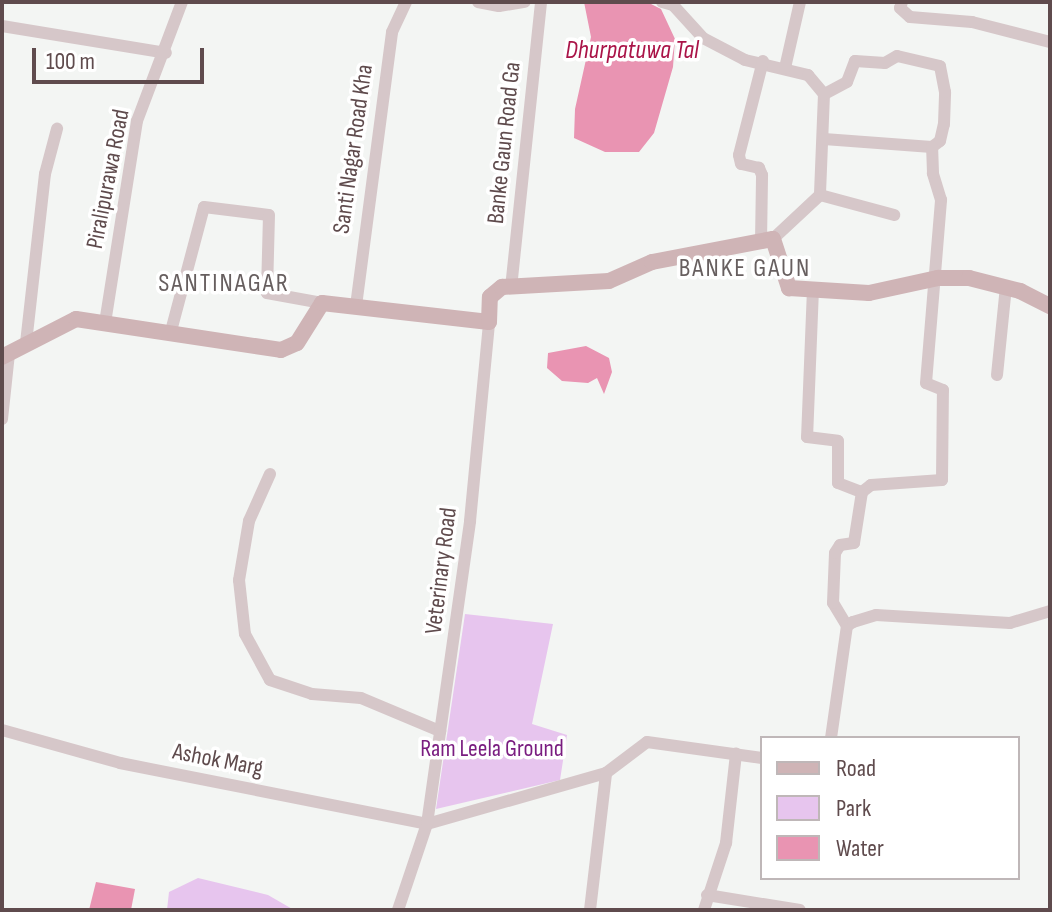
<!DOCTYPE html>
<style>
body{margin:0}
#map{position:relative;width:1052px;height:912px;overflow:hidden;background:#f3f5f3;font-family:"Sofia Sans Condensed",sans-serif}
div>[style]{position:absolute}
.green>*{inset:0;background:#e7c5ee}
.water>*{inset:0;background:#e994b2}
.minor>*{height:12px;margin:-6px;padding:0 6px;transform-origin:6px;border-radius:6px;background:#d6c7c9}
.major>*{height:16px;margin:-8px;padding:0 8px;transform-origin:8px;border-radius:8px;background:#cfb4b6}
span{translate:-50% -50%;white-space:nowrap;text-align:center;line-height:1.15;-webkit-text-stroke:7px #fff;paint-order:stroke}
.street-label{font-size:24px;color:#5f4b4d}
.park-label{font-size:24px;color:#7a1d80}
.water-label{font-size:26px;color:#aa1448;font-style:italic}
.neighbourhood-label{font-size:26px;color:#675f5f;letter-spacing:2px}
.frame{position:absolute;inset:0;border:4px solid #5f4b4d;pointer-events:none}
.legend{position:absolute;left:760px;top:736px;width:260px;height:144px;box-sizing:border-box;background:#fff;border:2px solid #bfb7b8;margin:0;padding:10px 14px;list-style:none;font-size:24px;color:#5f4b4d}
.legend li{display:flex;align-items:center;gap:16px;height:40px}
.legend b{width:40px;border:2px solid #bfb7b8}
.scale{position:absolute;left:32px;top:48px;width:172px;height:36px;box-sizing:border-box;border:4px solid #5f4b4d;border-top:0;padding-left:10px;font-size:24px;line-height:28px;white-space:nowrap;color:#5f4b4d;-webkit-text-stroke:6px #fff;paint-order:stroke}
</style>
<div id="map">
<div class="green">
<i style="clip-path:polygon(465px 614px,553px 624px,532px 724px,567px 735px,560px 780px,436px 809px)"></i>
<i style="clip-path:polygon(198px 878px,268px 895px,294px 910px,167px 910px,169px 892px)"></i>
</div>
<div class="water">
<i style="clip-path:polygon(584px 2px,651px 4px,661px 9px,675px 39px,673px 67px,654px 133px,639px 152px,605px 152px,574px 138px,575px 109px,591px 37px)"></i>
<i style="clip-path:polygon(586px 346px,609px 358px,612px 372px,604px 394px,597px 378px,588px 383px,562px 381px,547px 368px,548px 353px)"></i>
<i style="clip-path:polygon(96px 882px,135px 889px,131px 910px,89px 910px)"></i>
</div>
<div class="minor">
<i style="left:478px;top:2px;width:21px;rotate:11deg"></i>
<i style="left:499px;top:6px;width:26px;rotate:-9deg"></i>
<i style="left:662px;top:2px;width:11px;rotate:15deg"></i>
<i style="left:673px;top:5px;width:45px;rotate:47.7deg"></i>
<i style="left:703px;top:38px;width:47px;rotate:27.6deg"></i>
<i style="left:745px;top:60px;width:65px;rotate:13.4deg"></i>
<i style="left:808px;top:75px;width:25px;rotate:50deg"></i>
<i style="left:824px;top:94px;width:101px;rotate:92.3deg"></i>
<i style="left:820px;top:195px;width:64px;rotate:136.9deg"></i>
<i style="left:902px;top:2px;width:6px;rotate:108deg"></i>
<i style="left:900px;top:8px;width:13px;rotate:42deg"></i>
<i style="left:910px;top:17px;width:62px;rotate:4.6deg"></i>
<i style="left:972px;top:22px;width:81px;rotate:14.4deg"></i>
<i style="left:2px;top:26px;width:166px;rotate:9.3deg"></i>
<i style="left:785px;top:68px;width:68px;rotate:-77.2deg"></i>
<i style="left:824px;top:139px;width:108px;rotate:4.2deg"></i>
<i style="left:932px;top:147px;width:10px;rotate:-37deg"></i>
<i style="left:940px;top:141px;width:17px;rotate:-77deg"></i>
<i style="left:944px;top:124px;width:32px;rotate:-88deg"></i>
<i style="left:945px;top:92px;width:26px;rotate:-101deg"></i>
<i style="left:940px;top:66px;width:44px;rotate:-166.9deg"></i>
<i style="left:897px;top:56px;width:14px;rotate:150deg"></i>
<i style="left:885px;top:63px;width:30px;rotate:-176deg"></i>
<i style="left:855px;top:61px;width:22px;rotate:111deg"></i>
<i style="left:847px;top:82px;width:26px;rotate:152deg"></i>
<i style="left:820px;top:195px;width:77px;rotate:15.1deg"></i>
<i style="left:761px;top:242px;width:67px;rotate:-89.1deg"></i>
<i style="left:762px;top:175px;width:8px;rotate:-113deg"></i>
<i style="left:759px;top:168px;width:18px;rotate:-167deg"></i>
<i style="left:741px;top:164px;width:9px;rotate:-103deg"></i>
<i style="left:739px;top:155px;width:97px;rotate:-75.7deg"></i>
<i style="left:511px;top:288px;width:288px;rotate:-84deg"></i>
<i style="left:813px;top:289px;width:148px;rotate:92.3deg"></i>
<i style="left:807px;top:437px;width:31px;rotate:7deg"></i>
<i style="left:838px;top:441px;width:42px;rotate:90deg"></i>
<i style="left:838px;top:483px;width:26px;rotate:21deg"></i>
<i style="left:356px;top:306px;width:276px;rotate:-82.5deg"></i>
<i style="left:392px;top:32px;width:33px;rotate:-65deg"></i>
<i style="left:105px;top:323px;width:205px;rotate:-81deg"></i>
<i style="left:137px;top:121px;width:127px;rotate:-69.3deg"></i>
<i style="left:171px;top:331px;width:128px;rotate:-75.1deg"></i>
<i style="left:204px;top:207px;width:65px;rotate:7deg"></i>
<i style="left:269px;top:215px;width:78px;rotate:91.5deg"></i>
<i style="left:267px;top:293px;width:56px;rotate:10.3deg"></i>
<i style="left:26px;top:343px;width:170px;rotate:-83.6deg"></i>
<i style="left:45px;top:174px;width:47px;rotate:-75.1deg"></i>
<i style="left:997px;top:375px;width:88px;rotate:-84.2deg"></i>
<i style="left:2px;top:419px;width:66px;rotate:-83.9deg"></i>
<i style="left:270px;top:474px;width:51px;rotate:114.1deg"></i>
<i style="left:249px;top:521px;width:60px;rotate:99.6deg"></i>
<i style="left:239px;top:580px;width:54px;rotate:83.7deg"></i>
<i style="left:245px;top:634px;width:52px;rotate:61.5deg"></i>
<i style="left:270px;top:680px;width:44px;rotate:18.4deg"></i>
<i style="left:312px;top:694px;width:49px;rotate:4.7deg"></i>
<i style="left:361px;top:698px;width:86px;rotate:22.7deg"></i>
<i style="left:847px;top:626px;width:27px;rotate:-121deg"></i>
<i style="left:833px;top:603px;width:50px;rotate:-87.7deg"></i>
<i style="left:835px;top:553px;width:9px;rotate:-58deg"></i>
<i style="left:840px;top:545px;width:14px;rotate:-8deg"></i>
<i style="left:854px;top:543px;width:52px;rotate:-81.1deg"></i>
<i style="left:862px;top:492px;width:11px;rotate:-38deg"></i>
<i style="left:871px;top:485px;width:71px;rotate:-4deg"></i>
<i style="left:942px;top:480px;width:90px;rotate:-89.4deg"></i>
<i style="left:943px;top:390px;width:18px;rotate:-158deg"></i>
<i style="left:926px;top:383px;width:184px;rotate:-85.3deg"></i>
<i style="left:941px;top:200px;width:28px;rotate:-107deg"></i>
<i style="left:933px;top:173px;width:26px;rotate:-92deg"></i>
<i style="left:2px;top:730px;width:123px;rotate:15.6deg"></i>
<i style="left:120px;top:763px;width:313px;rotate:11.2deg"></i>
<i style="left:427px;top:824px;width:186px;rotate:-15.9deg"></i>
<i style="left:606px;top:773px;width:51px;rotate:-37.1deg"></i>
<i style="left:647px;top:742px;width:116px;rotate:7.9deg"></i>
<i style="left:831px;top:738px;width:113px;rotate:-81.9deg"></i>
<i style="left:847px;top:626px;width:7px;rotate:-34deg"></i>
<i style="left:853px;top:622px;width:24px;rotate:-17deg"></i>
<i style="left:876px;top:615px;width:134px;rotate:3.4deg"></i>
<i style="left:1010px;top:623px;width:42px;rotate:-16.7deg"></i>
<i style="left:707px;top:895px;width:94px;rotate:9.2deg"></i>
<i style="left:398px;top:910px;width:91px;rotate:-71.4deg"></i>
<i style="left:427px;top:824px;width:306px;rotate:-81.9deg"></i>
<i style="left:470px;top:521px;width:200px;rotate:-84.5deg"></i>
<i style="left:590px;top:910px;width:138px;rotate:-83.3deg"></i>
<i style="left:704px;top:910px;width:71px;rotate:-71.8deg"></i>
<i style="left:726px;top:843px;width:90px;rotate:-83.6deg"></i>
</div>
<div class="major">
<i style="left:2px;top:357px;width:83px;rotate:-27.2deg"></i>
<i style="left:76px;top:319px;width:207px;rotate:8.6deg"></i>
<i style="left:281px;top:350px;width:17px;rotate:-24deg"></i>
<i style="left:297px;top:343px;width:47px;rotate:-58deg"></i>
<i style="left:322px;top:303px;width:168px;rotate:6.5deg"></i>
<i style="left:489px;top:322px;width:25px;rotate:-88deg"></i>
<i style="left:490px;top:297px;width:16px;rotate:-40deg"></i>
<i style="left:502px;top:287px;width:107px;rotate:-3.2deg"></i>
<i style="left:609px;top:281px;width:47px;rotate:-23.8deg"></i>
<i style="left:652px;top:262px;width:123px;rotate:-10.8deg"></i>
<i style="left:773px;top:239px;width:52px;rotate:71.9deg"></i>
<i style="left:789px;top:288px;width:80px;rotate:3.6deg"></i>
<i style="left:869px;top:293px;width:71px;rotate:-12.3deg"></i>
<i style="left:938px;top:278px;width:31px"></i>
<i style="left:969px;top:278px;width:53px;rotate:14.3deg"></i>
<i style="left:1020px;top:291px;width:34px;rotate:27deg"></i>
</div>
<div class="street-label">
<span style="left:504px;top:143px;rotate:-84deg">Banke Gaun Road Ga</span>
<span style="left:353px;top:149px;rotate:-82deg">Santi Nagar Road Kha</span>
<span style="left:108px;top:179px;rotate:-79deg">Piralipurawa Road</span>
<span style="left:441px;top:571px;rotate:-83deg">Veterinary Road</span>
<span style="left:218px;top:760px;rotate:11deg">Ashok Marg</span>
</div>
<div class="park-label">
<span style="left:492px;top:749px">Ram Leela Ground</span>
</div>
<div class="water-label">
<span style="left:632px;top:51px">Dhurpatuwa Tal</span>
</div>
<div class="neighbourhood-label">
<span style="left:745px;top:269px">BANKE GAUN</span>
<span style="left:224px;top:284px">SANTINAGAR</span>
</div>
<div class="frame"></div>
<ul class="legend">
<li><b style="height:10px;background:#cfb4b6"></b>Road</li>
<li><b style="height:22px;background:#e7c5ee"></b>Park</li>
<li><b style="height:22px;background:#e994b2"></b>Water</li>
</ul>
<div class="scale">100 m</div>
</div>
